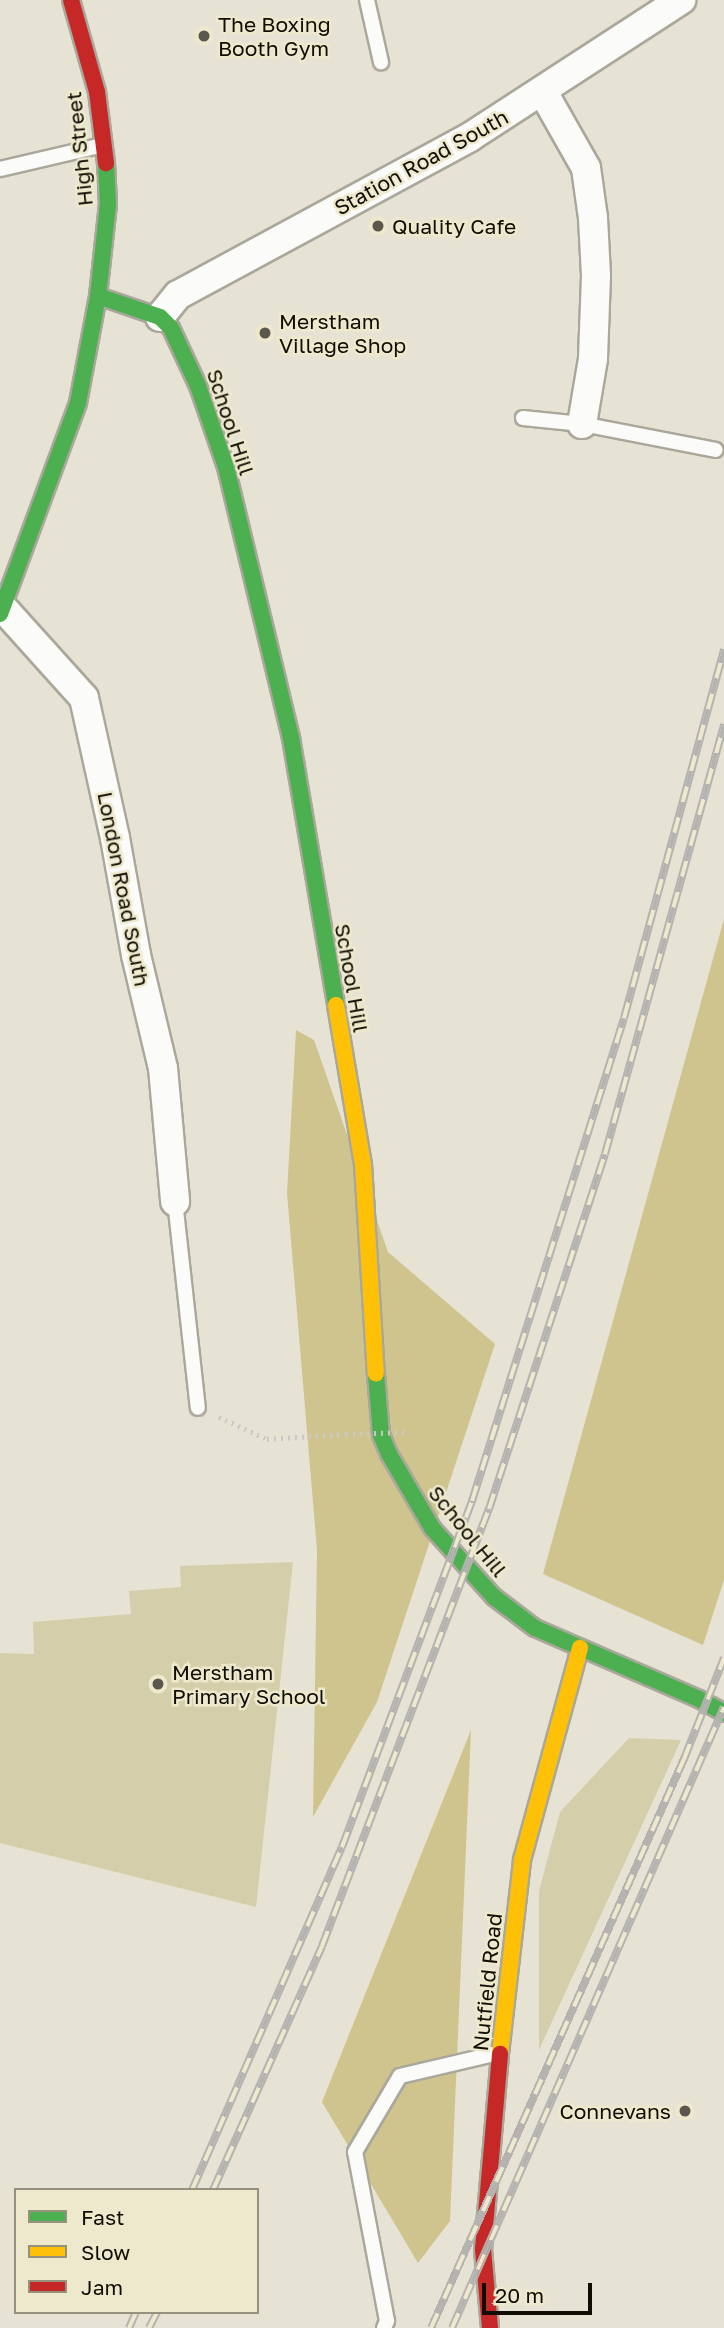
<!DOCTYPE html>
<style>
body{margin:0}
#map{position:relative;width:724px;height:2328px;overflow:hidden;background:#e6e3d4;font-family:"Golos Text",sans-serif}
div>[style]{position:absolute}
.green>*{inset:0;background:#d5ceaa}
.forest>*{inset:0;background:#cfc48e}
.path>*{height:4.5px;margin-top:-2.25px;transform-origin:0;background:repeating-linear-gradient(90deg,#c9c9c5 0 2px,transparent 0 7px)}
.roads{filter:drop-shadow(2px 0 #aaa79b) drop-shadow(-2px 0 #aaa79b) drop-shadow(0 2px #aaa79b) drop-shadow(0 -2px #aaa79b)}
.lane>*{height:14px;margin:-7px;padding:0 7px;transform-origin:7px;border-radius:7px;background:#fbfbf9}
.street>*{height:28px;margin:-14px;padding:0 14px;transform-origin:14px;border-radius:14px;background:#fbfbf9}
.fast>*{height:16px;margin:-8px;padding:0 8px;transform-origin:8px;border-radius:8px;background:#4caf50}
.slow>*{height:16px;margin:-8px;padding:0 8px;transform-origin:8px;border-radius:8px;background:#ffc107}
.jam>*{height:16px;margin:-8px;padding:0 8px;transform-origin:8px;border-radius:8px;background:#c62828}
.rail>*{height:8px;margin-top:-4px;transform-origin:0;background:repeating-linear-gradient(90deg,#eee9cc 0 16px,#b4b3b0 0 32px);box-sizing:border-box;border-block:2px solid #b4b3b0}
.path-bridge>*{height:4.5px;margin-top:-2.25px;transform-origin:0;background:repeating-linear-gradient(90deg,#c9c9c5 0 2px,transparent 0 7px)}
.dots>*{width:19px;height:19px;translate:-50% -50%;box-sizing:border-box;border:4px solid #eee9cc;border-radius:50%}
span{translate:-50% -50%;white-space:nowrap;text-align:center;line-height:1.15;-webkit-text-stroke:5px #eee9cc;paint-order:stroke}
.poi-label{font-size:21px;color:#0f0d04}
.left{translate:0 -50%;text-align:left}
.right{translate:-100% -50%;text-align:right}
.street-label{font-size:21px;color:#0f0d04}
.legend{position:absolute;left:14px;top:2188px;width:245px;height:126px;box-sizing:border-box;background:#eee9cc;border:2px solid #95917c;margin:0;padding:9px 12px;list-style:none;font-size:21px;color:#0f0d04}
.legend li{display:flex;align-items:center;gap:14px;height:35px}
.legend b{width:35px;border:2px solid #95917c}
.scale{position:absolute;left:482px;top:2283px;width:110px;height:32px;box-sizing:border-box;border:4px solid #0f0d04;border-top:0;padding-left:9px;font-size:21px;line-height:24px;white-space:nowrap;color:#0f0d04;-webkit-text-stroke:5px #eee9cc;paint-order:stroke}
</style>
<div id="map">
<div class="green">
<i style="clip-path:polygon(293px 1562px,256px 1907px,0 1843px,0 1653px,34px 1654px,33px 1622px,131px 1614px,129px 1591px,181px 1587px,180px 1566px)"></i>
<i style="clip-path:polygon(629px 1738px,681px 1740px,539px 2050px,539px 1891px,560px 1812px)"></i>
</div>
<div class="forest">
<i style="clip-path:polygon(724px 919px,724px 1580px,703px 1645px,543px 1574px)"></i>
<i style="clip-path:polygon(296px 1030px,314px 1040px,388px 1252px,495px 1344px,377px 1702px,313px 1817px,317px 1550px,287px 1193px)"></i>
<i style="clip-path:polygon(471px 1730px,450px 2221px,418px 2263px,322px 2102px)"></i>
</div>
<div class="path">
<i style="left:219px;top:1417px;width:53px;rotate:24.6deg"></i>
<i style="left:267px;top:1439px;width:78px;rotate:-3.7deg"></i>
</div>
<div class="roads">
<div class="lane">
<i style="left:367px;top:0;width:64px;rotate:77.3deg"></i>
<i style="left:0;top:169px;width:106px;rotate:-13.1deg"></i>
<i style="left:523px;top:418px;width:59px;rotate:5.8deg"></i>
<i style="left:582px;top:424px;width:136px;rotate:11deg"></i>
<i style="left:175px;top:1201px;width:208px;rotate:83.7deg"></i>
<i style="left:384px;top:2328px;width:8px;rotate:-67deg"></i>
<i style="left:387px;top:2321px;width:172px;rotate:-100.7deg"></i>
<i style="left:355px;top:2152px;width:88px;rotate:-59.4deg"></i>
<i style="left:400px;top:2076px;width:101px;rotate:-13.2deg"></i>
</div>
<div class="street">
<i style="left:543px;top:92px;width:87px;rotate:60.5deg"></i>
<i style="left:586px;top:168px;width:50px;rotate:82deg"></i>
<i style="left:593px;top:218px;width:58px;rotate:87deg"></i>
<i style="left:596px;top:276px;width:83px;rotate:92.1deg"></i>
<i style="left:593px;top:359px;width:66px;rotate:99.6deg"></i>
<i style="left:160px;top:317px;width:28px;rotate:-51deg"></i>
<i style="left:178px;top:295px;width:332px;rotate:-28.4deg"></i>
<i style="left:470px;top:137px;width:252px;rotate:-33deg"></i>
<i style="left:3px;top:608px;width:121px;rotate:48deg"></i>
<i style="left:84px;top:698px;width:143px;rotate:77.5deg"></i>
<i style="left:115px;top:838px;width:119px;rotate:79.8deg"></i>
<i style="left:136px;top:955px;width:116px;rotate:76.6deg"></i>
<i style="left:163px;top:1068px;width:134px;rotate:84.8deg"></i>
</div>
<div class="fast">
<i style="left:98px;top:296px;width:65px;rotate:18.7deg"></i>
<i style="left:160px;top:317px;width:16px;rotate:45deg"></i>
<i style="left:171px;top:328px;width:64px;rotate:65deg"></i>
<i style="left:198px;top:386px;width:86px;rotate:70.9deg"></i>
<i style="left:226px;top:467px;width:279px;rotate:76.5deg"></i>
<i style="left:291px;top:738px;width:271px;rotate:80.4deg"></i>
<i style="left:0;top:614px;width:225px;rotate:-69.7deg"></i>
<i style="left:78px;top:403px;width:109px;rotate:-79.4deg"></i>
<i style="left:98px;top:296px;width:93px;rotate:-83.8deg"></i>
<i style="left:108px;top:204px;width:41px;rotate:-92.8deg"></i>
<i style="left:376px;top:1374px;width:61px;rotate:85.3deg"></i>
<i style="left:381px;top:1435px;width:21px;rotate:67deg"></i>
<i style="left:389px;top:1454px;width:86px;rotate:59.8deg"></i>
<i style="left:432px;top:1528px;width:93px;rotate:48.1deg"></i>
<i style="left:494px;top:1597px;width:51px;rotate:37.1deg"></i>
<i style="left:535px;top:1628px;width:179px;rotate:23.4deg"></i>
<i style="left:699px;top:1699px;width:29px;rotate:29deg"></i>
</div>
<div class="slow">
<i style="left:336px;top:1005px;width:161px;rotate:80.4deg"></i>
<i style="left:363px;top:1164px;width:210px;rotate:86.5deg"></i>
<i style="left:500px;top:2054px;width:195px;rotate:-83.5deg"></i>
<i style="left:522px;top:1860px;width:220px;rotate:-74.7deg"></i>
</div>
<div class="jam">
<i style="left:71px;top:0;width:96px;rotate:74.2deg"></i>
<i style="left:97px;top:92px;width:72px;rotate:82.8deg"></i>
<i style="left:490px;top:2328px;width:79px;rotate:-95.1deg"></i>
<i style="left:483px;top:2249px;width:196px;rotate:-85deg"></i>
</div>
</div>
<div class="rail">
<i style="left:192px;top:2190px;width:374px;rotate:-66.4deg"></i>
<i style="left:342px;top:1847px;width:370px;rotate:-69.4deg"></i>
<i style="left:472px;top:1501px;width:506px;rotate:-72.53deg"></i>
<i style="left:624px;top:1018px;width:382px;rotate:-74.8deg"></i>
<i style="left:213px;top:2190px;width:267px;rotate:-65.9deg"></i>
<i style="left:322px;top:1946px;width:468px;rotate:-69.1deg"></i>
<i style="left:489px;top:1509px;width:373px;rotate:-71.9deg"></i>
<i style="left:605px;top:1154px;width:446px;rotate:-74.5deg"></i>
<i style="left:129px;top:2328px;width:17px;rotate:-66deg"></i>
<i style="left:149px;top:2328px;width:18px;rotate:-63deg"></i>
<i style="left:431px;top:2328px;width:623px;rotate:-66.03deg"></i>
<i style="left:684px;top:1759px;width:109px;rotate:-68.4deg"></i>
<i style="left:452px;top:2328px;width:678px;rotate:-66.35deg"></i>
</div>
<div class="path-bridge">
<i style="left:346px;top:1434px;width:60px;rotate:-1.9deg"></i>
</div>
<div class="dots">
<i style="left:204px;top:36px;background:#5a584d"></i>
<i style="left:378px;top:226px;background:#5a584d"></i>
<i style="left:265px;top:333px;background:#5a584d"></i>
<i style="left:158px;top:1684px;background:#5a584d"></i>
<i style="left:685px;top:2111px;background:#5a584d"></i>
</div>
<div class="poi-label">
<span class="left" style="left:218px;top:36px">The Boxing<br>Booth Gym</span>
<span class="left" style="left:392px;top:226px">Quality Cafe</span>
<span class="left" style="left:279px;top:333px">Merstham<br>Village Shop</span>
<span class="left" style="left:172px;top:1684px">Merstham<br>Primary School</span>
<span class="right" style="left:671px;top:2111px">Connevans</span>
</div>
<div class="street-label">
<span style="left:79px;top:149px;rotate:-96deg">High Street</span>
<span style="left:421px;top:162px;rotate:-29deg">Station Road South</span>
<span style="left:231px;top:422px;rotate:72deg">School Hill</span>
<span style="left:124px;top:889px;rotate:79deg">London Road South</span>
<span style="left:352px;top:978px;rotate:80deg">School Hill</span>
<span style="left:468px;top:1531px;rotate:51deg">School Hill</span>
<span style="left:487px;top:1982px;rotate:-84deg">Nutfield Road</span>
</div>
<ul class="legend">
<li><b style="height:9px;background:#4caf50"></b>Fast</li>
<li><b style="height:9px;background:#ffc107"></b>Slow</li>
<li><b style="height:9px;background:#c62828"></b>Jam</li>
</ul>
<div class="scale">20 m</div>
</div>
